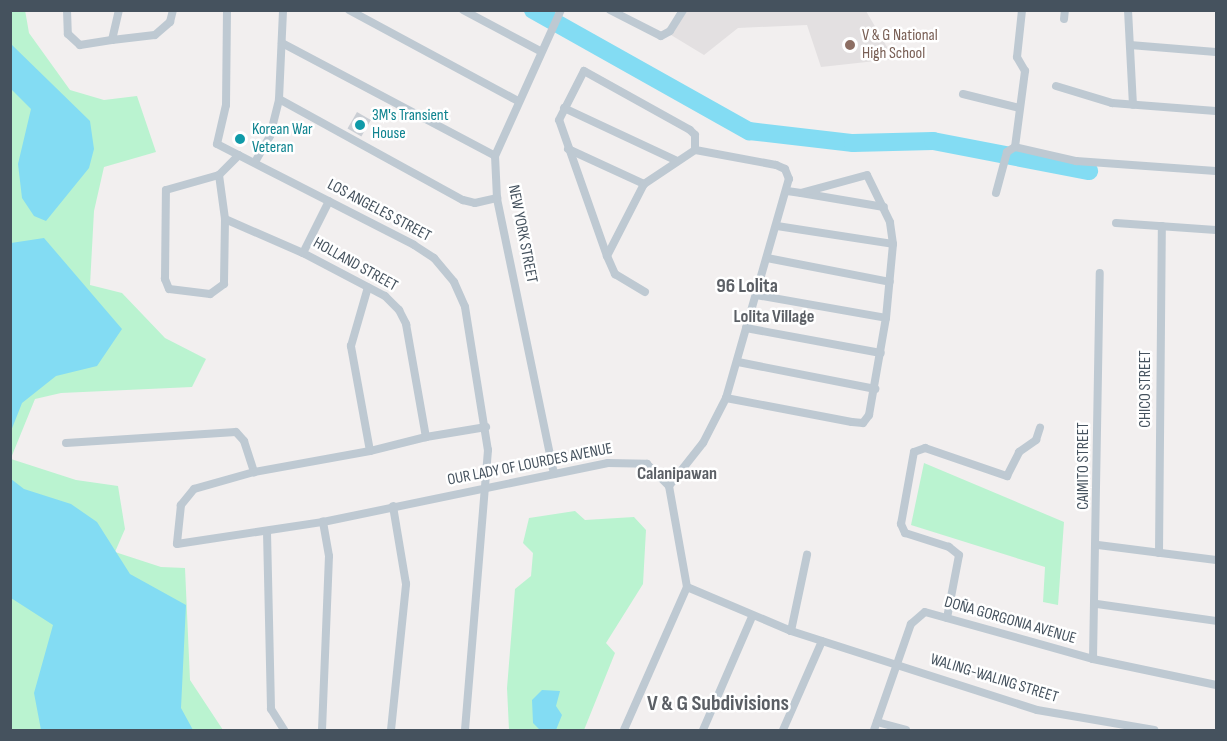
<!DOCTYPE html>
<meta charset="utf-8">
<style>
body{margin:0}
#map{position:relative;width:1227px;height:741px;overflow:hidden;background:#f2efef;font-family:"Sofia Sans Condensed",sans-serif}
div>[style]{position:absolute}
.education>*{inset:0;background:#e3e0e1}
.green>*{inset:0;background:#baf3d0}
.water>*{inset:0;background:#83dcf3}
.river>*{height:18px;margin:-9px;padding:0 9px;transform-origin:9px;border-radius:9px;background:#83dcf3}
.building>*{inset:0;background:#caced4;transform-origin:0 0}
.minor>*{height:8px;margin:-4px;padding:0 4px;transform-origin:4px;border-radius:4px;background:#bec9d2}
.dots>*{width:16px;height:16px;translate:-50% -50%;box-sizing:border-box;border:3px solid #fff;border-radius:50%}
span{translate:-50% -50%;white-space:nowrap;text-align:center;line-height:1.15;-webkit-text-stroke:5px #fff;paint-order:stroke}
.education-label{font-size:16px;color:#785e54}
.left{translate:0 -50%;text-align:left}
.culture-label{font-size:16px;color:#0d838f}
.street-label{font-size:16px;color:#45525e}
.neighbourhood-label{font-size:18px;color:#5b5f65;font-weight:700}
.quarter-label{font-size:20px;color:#5b5f65;font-weight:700}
.district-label{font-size:22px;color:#5b5f65;font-weight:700}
.frame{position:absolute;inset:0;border:12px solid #45525e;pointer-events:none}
</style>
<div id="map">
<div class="education">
<i style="clip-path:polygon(686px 11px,866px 11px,894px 59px,821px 67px,807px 25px,738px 28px,704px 55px,671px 35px)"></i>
</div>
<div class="green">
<i style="clip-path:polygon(25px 10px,29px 33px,70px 90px,104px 100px,137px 96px,156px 152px,104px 167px,94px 211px,90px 285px,122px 293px,165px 338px,206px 359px,192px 387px,61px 393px,35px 399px,11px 458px,10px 11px)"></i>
<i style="clip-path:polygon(11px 459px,76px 480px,118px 486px,125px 529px,115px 552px,161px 567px,185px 568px,190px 680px,223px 730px,11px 730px)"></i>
<i style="clip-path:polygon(924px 463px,1064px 522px,1058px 605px,1043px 602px,1045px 567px,911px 525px)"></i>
<i style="clip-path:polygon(575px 511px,585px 520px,634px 517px,646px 530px,643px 584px,606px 643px,615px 653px,584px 730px,509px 730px,507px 688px,515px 589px,531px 576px,533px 553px,523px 543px,529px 518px)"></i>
</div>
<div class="water">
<i style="clip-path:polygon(11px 44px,90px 121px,94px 149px,89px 168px,46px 221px,34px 216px,22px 198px,18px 164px,31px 109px,11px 89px)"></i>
<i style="clip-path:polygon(44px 238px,122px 329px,97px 366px,56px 376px,22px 403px,11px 431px,11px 243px)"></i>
<i style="clip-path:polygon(11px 479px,24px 489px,71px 504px,97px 522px,130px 574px,186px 605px,181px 708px,193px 730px,41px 730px,34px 693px,53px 625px,11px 598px)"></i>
<i style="clip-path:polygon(542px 690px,560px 691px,556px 706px,562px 715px,556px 730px,540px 730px,533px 723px,532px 700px)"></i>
</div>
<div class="river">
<i style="left:533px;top:10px;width:248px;rotate:29.3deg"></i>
<i style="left:749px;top:131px;width:105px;rotate:6.6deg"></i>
<i style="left:853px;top:143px;width:80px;rotate:-1.4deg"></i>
<i style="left:933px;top:141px;width:159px;rotate:10.9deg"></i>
</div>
<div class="building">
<i style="left:357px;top:112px;width:16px;height:19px;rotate:30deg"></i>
</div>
<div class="minor">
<i style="left:67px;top:10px;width:24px;rotate:88deg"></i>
<i style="left:68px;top:34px;width:16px;rotate:43deg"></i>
<i style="left:80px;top:45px;width:32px;rotate:-9deg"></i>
<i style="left:112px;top:40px;width:31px;rotate:-77deg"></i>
<i style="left:227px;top:10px;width:95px;rotate:90.6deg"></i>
<i style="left:226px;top:105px;width:40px;rotate:103deg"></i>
<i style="left:217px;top:144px;width:221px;rotate:27.1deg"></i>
<i style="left:414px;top:245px;width:24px;rotate:33deg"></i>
<i style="left:434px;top:258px;width:31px;rotate:50deg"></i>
<i style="left:454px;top:282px;width:27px;rotate:66deg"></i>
<i style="left:465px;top:307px;width:145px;rotate:80.9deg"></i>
<i style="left:488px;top:450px;width:281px;rotate:94.7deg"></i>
<i style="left:349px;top:10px;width:192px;rotate:28.3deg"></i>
<i style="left:463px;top:10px;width:87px;rotate:28deg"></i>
<i style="left:610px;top:10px;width:57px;rotate:27deg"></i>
<i style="left:661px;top:36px;width:10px;rotate:-29deg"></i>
<i style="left:670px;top:31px;width:25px;rotate:-58deg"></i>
<i style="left:1128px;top:10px;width:95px;rotate:87deg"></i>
<i style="left:1064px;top:19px;width:9px;rotate:-84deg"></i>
<i style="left:112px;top:40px;width:43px;rotate:-6.6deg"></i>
<i style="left:155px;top:35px;width:20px;rotate:-41deg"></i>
<i style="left:170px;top:22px;width:12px;rotate:-76deg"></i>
<i style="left:282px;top:43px;width:241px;rotate:27.9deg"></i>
<i style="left:1130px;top:45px;width:86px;rotate:4.7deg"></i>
<i style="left:1056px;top:86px;width:59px;rotate:16.9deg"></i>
<i style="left:1112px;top:103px;width:104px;rotate:4.4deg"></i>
<i style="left:963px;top:94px;width:58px;rotate:14deg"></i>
<i style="left:279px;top:99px;width:210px;rotate:28.8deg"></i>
<i style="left:463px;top:200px;width:12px;rotate:14deg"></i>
<i style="left:475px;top:203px;width:23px;rotate:-13deg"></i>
<i style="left:564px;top:108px;width:123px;rotate:25.1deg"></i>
<i style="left:1015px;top:147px;width:63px;rotate:12.9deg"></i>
<i style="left:1076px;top:161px;width:140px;rotate:4.1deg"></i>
<i style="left:1015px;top:147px;width:77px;rotate:-82.5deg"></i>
<i style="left:1025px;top:71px;width:16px;rotate:-120deg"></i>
<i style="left:1017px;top:57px;width:47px;rotate:-83.9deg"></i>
<i style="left:568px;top:149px;width:84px;rotate:24.7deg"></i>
<i style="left:255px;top:162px;width:30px;rotate:-60deg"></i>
<i style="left:270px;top:136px;width:38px;rotate:-76deg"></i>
<i style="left:279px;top:99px;width:89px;rotate:-87.4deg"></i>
<i style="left:219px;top:175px;width:44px;rotate:82.2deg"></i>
<i style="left:225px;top:219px;width:65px;rotate:90.9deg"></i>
<i style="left:224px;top:284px;width:17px;rotate:144deg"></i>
<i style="left:210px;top:294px;width:41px;rotate:-173deg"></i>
<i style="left:169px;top:289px;width:11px;rotate:-112deg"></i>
<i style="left:165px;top:279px;width:89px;rotate:-89.4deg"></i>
<i style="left:166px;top:190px;width:55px;rotate:-15.8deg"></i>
<i style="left:219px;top:175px;width:28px;rotate:-45deg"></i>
<i style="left:801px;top:193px;width:84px;rotate:9.6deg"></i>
<i style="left:996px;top:193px;width:42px;rotate:-75deg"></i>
<i style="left:1007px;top:152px;width:9px;rotate:-32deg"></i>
<i style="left:225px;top:219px;width:85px;rotate:23.6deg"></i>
<i style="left:303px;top:253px;width:93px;rotate:27.7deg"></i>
<i style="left:385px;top:296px;width:20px;rotate:45deg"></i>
<i style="left:399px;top:310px;width:16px;rotate:63deg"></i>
<i style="left:406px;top:324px;width:115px;rotate:80deg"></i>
<i style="left:426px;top:437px;width:58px;rotate:166deg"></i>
<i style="left:370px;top:451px;width:107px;rotate:-100.3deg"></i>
<i style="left:351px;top:346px;width:61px;rotate:-73.9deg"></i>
<i style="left:1116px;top:223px;width:100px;rotate:4deg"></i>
<i style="left:777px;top:226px;width:117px;rotate:8.8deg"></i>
<i style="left:303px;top:253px;width:58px;rotate:-63.4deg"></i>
<i style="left:607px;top:256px;width:20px;rotate:66deg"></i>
<i style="left:615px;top:274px;width:35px;rotate:31deg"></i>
<i style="left:767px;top:258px;width:125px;rotate:11deg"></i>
<i style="left:756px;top:295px;width:132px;rotate:10deg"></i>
<i style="left:746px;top:328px;width:137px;rotate:10.5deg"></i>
<i style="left:738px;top:362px;width:140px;rotate:11.1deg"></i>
<i style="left:726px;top:398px;width:128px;rotate:10.8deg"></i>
<i style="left:852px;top:422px;width:11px;rotate:5deg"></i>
<i style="left:863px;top:423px;width:10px;rotate:-53deg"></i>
<i style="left:869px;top:415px;width:98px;rotate:-80.1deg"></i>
<i style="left:886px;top:318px;width:74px;rotate:-84.6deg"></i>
<i style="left:893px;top:244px;width:22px;rotate:-98deg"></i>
<i style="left:890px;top:222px;width:52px;rotate:-116.1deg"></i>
<i style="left:867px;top:175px;width:68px;rotate:164.7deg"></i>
<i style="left:801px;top:193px;width:14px;rotate:-172deg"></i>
<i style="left:426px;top:437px;width:61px;rotate:-9.5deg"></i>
<i style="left:66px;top:443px;width:170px;rotate:-3.7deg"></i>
<i style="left:236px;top:432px;width:12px;rotate:48deg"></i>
<i style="left:244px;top:441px;width:33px;rotate:72deg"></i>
<i style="left:370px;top:451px;width:118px;rotate:169.7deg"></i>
<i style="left:254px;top:472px;width:62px;rotate:164.2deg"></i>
<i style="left:194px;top:489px;width:21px;rotate:129deg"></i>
<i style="left:181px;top:505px;width:39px;rotate:96deg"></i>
<i style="left:177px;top:544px;width:148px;rotate:-8.6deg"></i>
<i style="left:323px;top:522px;width:291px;rotate:-11.7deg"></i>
<i style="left:608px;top:463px;width:39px;rotate:1deg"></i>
<i style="left:647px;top:464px;width:31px;rotate:45deg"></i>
<i style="left:669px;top:486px;width:103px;rotate:79.9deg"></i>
<i style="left:687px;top:587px;width:156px;rotate:113.8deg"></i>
<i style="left:554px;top:474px;width:282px;rotate:-101.7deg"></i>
<i style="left:497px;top:198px;width:42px;rotate:-92.7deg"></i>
<i style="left:495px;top:156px;width:160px;rotate:-65.7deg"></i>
<i style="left:669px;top:486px;width:55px;rotate:-51.7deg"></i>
<i style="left:703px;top:443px;width:51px;rotate:-62.9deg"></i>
<i style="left:726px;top:398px;width:228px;rotate:-74deg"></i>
<i style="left:789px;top:179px;width:11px;rotate:-112deg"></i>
<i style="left:785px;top:169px;width:10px;rotate:-156deg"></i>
<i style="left:776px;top:165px;width:82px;rotate:-169.5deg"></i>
<i style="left:695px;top:150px;width:61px;rotate:146.3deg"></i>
<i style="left:644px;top:184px;width:81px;rotate:117.2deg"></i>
<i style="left:607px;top:256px;width:144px;rotate:-109.4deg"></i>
<i style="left:559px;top:120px;width:55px;rotate:-63deg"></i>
<i style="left:584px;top:71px;width:121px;rotate:29.1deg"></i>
<i style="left:690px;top:130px;width:7px;rotate:45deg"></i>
<i style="left:695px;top:135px;width:15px;rotate:90deg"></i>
<i style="left:267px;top:532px;width:177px;rotate:88.7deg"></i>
<i style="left:271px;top:709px;width:25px;rotate:58deg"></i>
<i style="left:1098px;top:545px;width:119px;rotate:7.2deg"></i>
<i style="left:1159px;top:553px;width:327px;rotate:-89.5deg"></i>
<i style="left:687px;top:587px;width:113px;rotate:22.9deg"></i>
<i style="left:791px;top:631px;width:258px;rotate:17.8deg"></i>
<i style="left:1037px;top:710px;width:119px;rotate:9.7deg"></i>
<i style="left:1097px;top:604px;width:120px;rotate:8.1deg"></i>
<i style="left:947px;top:618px;width:64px;rotate:-79.2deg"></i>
<i style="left:959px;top:555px;width:13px;rotate:-141deg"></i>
<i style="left:949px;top:547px;width:46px;rotate:-162.3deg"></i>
<i style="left:905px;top:533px;width:10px;rotate:-114deg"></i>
<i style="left:901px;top:524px;width:73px;rotate:-79.8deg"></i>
<i style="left:914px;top:452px;width:12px;rotate:-20deg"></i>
<i style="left:925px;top:448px;width:87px;rotate:18.9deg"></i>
<i style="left:1007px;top:476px;width:27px;rotate:-63deg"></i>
<i style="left:1019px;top:452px;width:21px;rotate:-35deg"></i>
<i style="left:1036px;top:440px;width:13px;rotate:-72deg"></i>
<i style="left:791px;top:631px;width:78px;rotate:-78.1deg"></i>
<i style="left:1093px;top:659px;width:386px;rotate:-89deg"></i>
<i style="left:877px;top:722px;width:30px;rotate:15deg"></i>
<i style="left:322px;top:730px;width:174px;rotate:-87.7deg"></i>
<i style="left:329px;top:556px;width:35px;rotate:-100deg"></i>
<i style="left:391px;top:730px;width:147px;rotate:-84.1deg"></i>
<i style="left:406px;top:584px;width:79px;rotate:-99.5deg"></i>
<i style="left:703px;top:730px;width:123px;rotate:-66.6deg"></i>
<i style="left:783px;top:730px;width:97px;rotate:-66.3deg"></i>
<i style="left:874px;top:730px;width:112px;rotate:-70.8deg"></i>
<i style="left:911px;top:624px;width:18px;rotate:-41deg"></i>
<i style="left:925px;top:612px;width:174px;rotate:15.6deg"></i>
<i style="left:1093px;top:659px;width:126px;rotate:11.9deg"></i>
</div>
<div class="dots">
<i style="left:850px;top:45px;background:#8d6e63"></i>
<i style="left:360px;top:125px;background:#0f9aa8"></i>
<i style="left:240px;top:139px;background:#0f9aa8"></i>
</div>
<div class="education-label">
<span class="left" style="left:862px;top:45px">V &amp; G National<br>High School</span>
</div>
<div class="culture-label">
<span class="left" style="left:372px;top:125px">3M's Transient<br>House</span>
<span class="left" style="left:252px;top:139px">Korean War<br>Veteran</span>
</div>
<div class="street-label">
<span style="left:379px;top:211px;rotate:28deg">LOS ANGELES STREET</span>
<span style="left:522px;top:234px;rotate:79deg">NEW YORK STREET</span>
<span style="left:355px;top:265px;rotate:29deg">HOLLAND STREET</span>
<span style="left:1146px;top:389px;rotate:-90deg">CHICO STREET</span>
<span style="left:530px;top:465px;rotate:-11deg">OUR LADY OF LOURDES AVENUE</span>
<span style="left:1084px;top:466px;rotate:-90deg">CAIMITO STREET</span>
<span style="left:1010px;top:621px;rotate:16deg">DOÑA GORGONIA AVENUE</span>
<span style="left:994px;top:679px;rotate:17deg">WALING-WALING STREET</span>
</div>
<div class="neighbourhood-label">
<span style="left:774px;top:317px">Lolita Village</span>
<span style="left:677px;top:474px">Calanipawan</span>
</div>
<div class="quarter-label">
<span style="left:747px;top:286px">96 Lolita</span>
</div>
<div class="district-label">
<span style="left:718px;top:704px">V &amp; G Subdivisions</span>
</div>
<div class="frame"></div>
</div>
